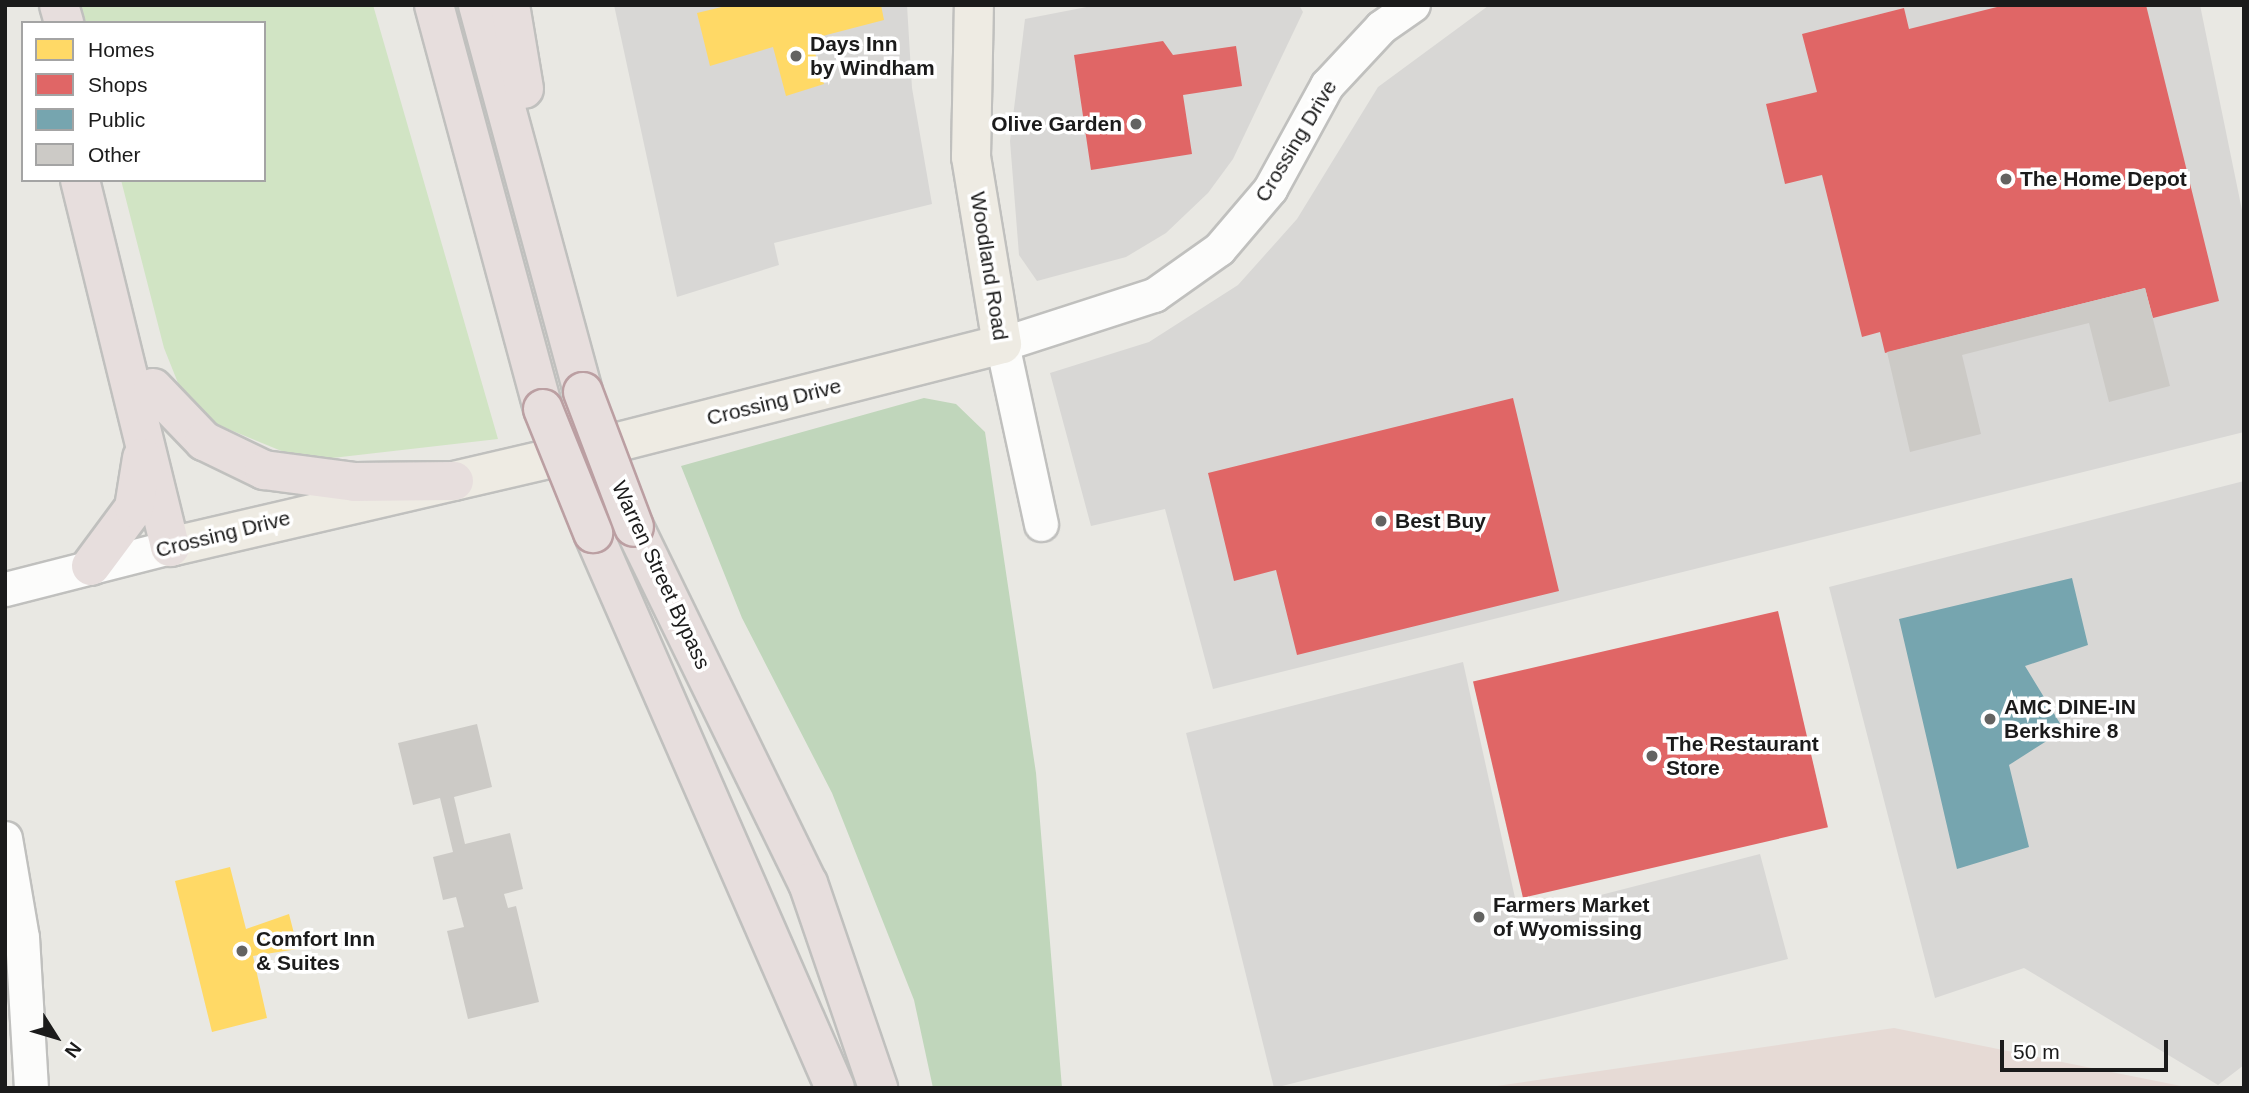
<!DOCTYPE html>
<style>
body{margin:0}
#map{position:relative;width:2249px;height:1093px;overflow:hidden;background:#e9e8e3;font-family:Arial,sans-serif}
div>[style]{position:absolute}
.residential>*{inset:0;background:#d8d7d5}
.commercial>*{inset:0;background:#e6dad5}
.grass>*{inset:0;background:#d1e4c4}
.forest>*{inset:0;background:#c0d6bb}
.homes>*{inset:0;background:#ffd966}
.shops>*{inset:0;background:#e06666;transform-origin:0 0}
.public>*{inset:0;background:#76a5af}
.building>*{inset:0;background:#cccac6}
.roads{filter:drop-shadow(2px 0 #c0c0be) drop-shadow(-2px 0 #c0c0be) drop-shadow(0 2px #c0c0be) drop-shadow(0 -2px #c0c0be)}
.minor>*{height:33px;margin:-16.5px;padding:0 16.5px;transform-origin:16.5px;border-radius:16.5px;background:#fcfcfb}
.major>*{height:38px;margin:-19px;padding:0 19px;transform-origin:19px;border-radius:19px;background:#eeebe3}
.highway>*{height:38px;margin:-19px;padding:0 19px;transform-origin:19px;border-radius:19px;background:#e7dedd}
.bridges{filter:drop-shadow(2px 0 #bb9fa2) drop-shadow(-2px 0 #bb9fa2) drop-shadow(0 2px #bb9fa2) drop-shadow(0 -2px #bb9fa2)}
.highway-bridge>*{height:38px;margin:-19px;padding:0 19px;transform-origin:19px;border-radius:19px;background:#e7dedd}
.dots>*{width:19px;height:19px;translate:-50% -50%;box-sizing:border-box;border:4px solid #fff;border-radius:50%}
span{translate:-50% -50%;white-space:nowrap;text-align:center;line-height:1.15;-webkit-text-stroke:7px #fff;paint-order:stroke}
.poi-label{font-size:21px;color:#1b1b1b;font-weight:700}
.left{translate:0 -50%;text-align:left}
.right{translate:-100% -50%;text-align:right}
.street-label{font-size:21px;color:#1b1b1b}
.frame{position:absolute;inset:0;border:7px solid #1b1b1b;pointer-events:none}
.legend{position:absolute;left:21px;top:21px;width:245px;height:161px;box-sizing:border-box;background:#fff;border:2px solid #a4a4a4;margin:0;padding:9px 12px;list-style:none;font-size:21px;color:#1b1b1b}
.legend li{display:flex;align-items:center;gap:14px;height:35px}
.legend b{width:35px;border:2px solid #a4a4a4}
.north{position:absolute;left:21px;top:1002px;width:70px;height:70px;-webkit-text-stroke:5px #fff;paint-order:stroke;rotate:127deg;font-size:19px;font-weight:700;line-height:28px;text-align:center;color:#1b1b1b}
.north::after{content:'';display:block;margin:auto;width:24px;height:32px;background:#1b1b1b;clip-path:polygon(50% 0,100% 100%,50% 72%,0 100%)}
.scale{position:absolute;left:2000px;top:1040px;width:168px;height:32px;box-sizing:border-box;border:4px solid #1b1b1b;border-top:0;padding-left:9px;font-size:21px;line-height:24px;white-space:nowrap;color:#1b1b1b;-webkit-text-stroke:5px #fff;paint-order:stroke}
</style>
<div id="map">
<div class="residential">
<i style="clip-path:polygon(614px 5px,907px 5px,912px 88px,932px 204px,774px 243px,779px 265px,677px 297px)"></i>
<i style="clip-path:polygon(1097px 5px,1299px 5px,1303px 12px,1233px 159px,1208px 193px,1166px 233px,1126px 257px,1037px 281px,1019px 255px,1010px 141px,1025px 19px)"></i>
<i style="clip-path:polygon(2200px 5px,2244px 220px,2244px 432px,1213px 689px,1165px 509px,1091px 526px,1050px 373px,1149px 342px,1238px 285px,1297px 219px,1378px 87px,1488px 6px)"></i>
<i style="clip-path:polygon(2244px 481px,2244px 1065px,2218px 1085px,2024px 968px,1935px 998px,1829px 587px)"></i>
<i style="clip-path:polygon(1463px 662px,1519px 916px,1760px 854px,1788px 959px,1274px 1088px,1186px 733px)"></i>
</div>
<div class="commercial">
<i style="clip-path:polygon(1894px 1028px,2191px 1088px,1483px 1088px)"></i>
</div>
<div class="grass">
<i style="clip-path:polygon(75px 5px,373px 5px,498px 439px,306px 461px,211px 422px,180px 388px,164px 348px,121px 180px,264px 180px,264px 23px,80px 23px)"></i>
</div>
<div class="forest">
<i style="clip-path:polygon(924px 398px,956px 404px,985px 432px,1036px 773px,1062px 1088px,933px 1088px,914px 1000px,832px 793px,742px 618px,681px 466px)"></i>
</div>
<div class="homes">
<i style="clip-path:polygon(730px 5px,881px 5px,884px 20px,811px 39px,824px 84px,786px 96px,773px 47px,710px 66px,697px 13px)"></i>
<i style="clip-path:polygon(230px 867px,246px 929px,289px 914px,298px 949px,253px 956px,267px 1018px,212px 1032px,175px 881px)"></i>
</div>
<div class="shops">
<i style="clip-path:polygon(2005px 5px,2146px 5px,2219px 301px,2153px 318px,2145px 288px,1885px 353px,1880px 332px,1862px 337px,1822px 175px,1785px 184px,1766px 104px,1817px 92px,1802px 34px,1904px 8px,1909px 29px)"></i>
<i style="clip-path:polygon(1163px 41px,1173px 55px,1236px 46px,1242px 86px,1183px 95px,1192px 154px,1091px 170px,1074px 55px)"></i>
<i style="clip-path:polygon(1513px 398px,1559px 591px,1297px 655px,1276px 570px,1234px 581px,1208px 473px)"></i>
<i style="left:1778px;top:611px;width:222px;height:313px;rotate:77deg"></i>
</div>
<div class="public">
<i style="clip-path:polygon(2072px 578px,2088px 645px,2025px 666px,2064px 730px,2009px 765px,2029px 847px,1957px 869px,1899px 619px)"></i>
</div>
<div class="building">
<i style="clip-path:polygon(2145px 288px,2170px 386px,2109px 402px,2089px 323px,1962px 355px,1981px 434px,1910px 452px,1887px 352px)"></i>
<i style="clip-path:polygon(477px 724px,492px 787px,454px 797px,465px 844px,510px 833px,523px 889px,504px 894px,508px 908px,516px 906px,539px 1002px,468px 1019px,447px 931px,464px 927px,456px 897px,443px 900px,433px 857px,453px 852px,440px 798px,413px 805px,398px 743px)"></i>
</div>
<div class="roads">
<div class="minor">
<i style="left:1041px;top:524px;width:184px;rotate:-102.2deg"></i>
<i style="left:1002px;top:344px;width:160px;rotate:-17.9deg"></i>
<i style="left:1154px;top:295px;width:80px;rotate:-35.3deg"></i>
<i style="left:1219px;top:249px;width:79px;rotate:-49.6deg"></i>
<i style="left:1270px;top:189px;width:119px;rotate:-61.3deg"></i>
<i style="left:1327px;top:85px;width:79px;rotate:-47deg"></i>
<i style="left:1381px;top:27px;width:39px;rotate:-35deg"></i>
<i style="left:5px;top:589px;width:170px;rotate:-14.3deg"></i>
<i style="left:5px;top:838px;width:100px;rotate:80.3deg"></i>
<i style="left:22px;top:937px;width:151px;rotate:86.6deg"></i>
</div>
<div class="major">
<i style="left:170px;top:547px;width:428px;rotate:-13.1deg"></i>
<i style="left:587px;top:450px;width:428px;rotate:-14.3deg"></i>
<i style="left:1002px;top:344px;width:190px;rotate:-99.4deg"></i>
<i style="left:971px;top:157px;width:152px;rotate:-88.9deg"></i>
</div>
<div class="highway">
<i style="left:59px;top:5px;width:19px;rotate:74deg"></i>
<i style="left:434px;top:5px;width:418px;rotate:74.9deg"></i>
<i style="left:478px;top:5px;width:401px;rotate:74.8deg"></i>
<i style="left:510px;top:5px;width:85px;rotate:80.5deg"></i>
<i style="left:80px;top:180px;width:378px;rotate:76.2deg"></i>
<i style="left:153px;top:388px;width:74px;rotate:46.1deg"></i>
<i style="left:204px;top:441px;width:67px;rotate:25.8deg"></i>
<i style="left:264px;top:470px;width:92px;rotate:7.5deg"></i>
<i style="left:355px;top:482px;width:99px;rotate:-0.6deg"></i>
<i style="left:634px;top:527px;width:396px;rotate:64deg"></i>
<i style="left:808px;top:883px;width:217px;rotate:71.1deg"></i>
<i style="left:593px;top:533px;width:605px;rotate:66.44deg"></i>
<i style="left:91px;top:566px;width:72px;rotate:-53.4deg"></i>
<i style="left:134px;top:508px;width:51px;rotate:-80.9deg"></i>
</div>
</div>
<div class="bridges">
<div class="highway-bridge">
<i style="left:583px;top:392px;width:144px;rotate:69.3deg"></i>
<i style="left:543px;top:409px;width:134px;rotate:68deg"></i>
</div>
</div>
<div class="dots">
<i style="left:796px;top:56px;background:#636361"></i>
<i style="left:1136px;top:124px;background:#636361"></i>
<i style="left:2006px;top:179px;background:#636361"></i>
<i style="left:1381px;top:521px;background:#636361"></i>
<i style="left:1990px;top:719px;background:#636361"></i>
<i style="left:1652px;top:756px;background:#636361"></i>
<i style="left:1479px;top:917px;background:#636361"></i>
<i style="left:242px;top:951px;background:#636361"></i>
</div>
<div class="poi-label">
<span class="left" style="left:810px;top:56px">Days Inn<br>by Windham</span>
<span class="right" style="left:1122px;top:124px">Olive Garden</span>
<span class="left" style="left:2020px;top:179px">The Home Depot</span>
<span class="left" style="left:1395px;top:521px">Best Buy</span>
<span class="left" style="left:2004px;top:719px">AMC DINE-IN<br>Berkshire 8</span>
<span class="left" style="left:1666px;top:756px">The Restaurant<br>Store</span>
<span class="left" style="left:1493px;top:917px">Farmers Market<br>of Wyomissing</span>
<span class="left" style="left:256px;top:951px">Comfort Inn<br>&amp; Suites</span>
</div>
<div class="street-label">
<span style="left:1296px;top:141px;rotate:-59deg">Crossing Drive</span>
<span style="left:989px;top:266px;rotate:81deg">Woodland Road</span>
<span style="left:774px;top:402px;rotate:-14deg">Crossing Drive</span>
<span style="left:223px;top:534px;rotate:-14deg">Crossing Drive</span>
<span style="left:661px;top:575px;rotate:65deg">Warren Street Bypass</span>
</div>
<div class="frame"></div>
<ul class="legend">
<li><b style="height:19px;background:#ffd966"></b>Homes</li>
<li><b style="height:19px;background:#e06666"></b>Shops</li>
<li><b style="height:19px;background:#76a5af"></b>Public</li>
<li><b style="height:19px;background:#cccac6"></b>Other</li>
</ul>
<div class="north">N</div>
<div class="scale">50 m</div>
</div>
